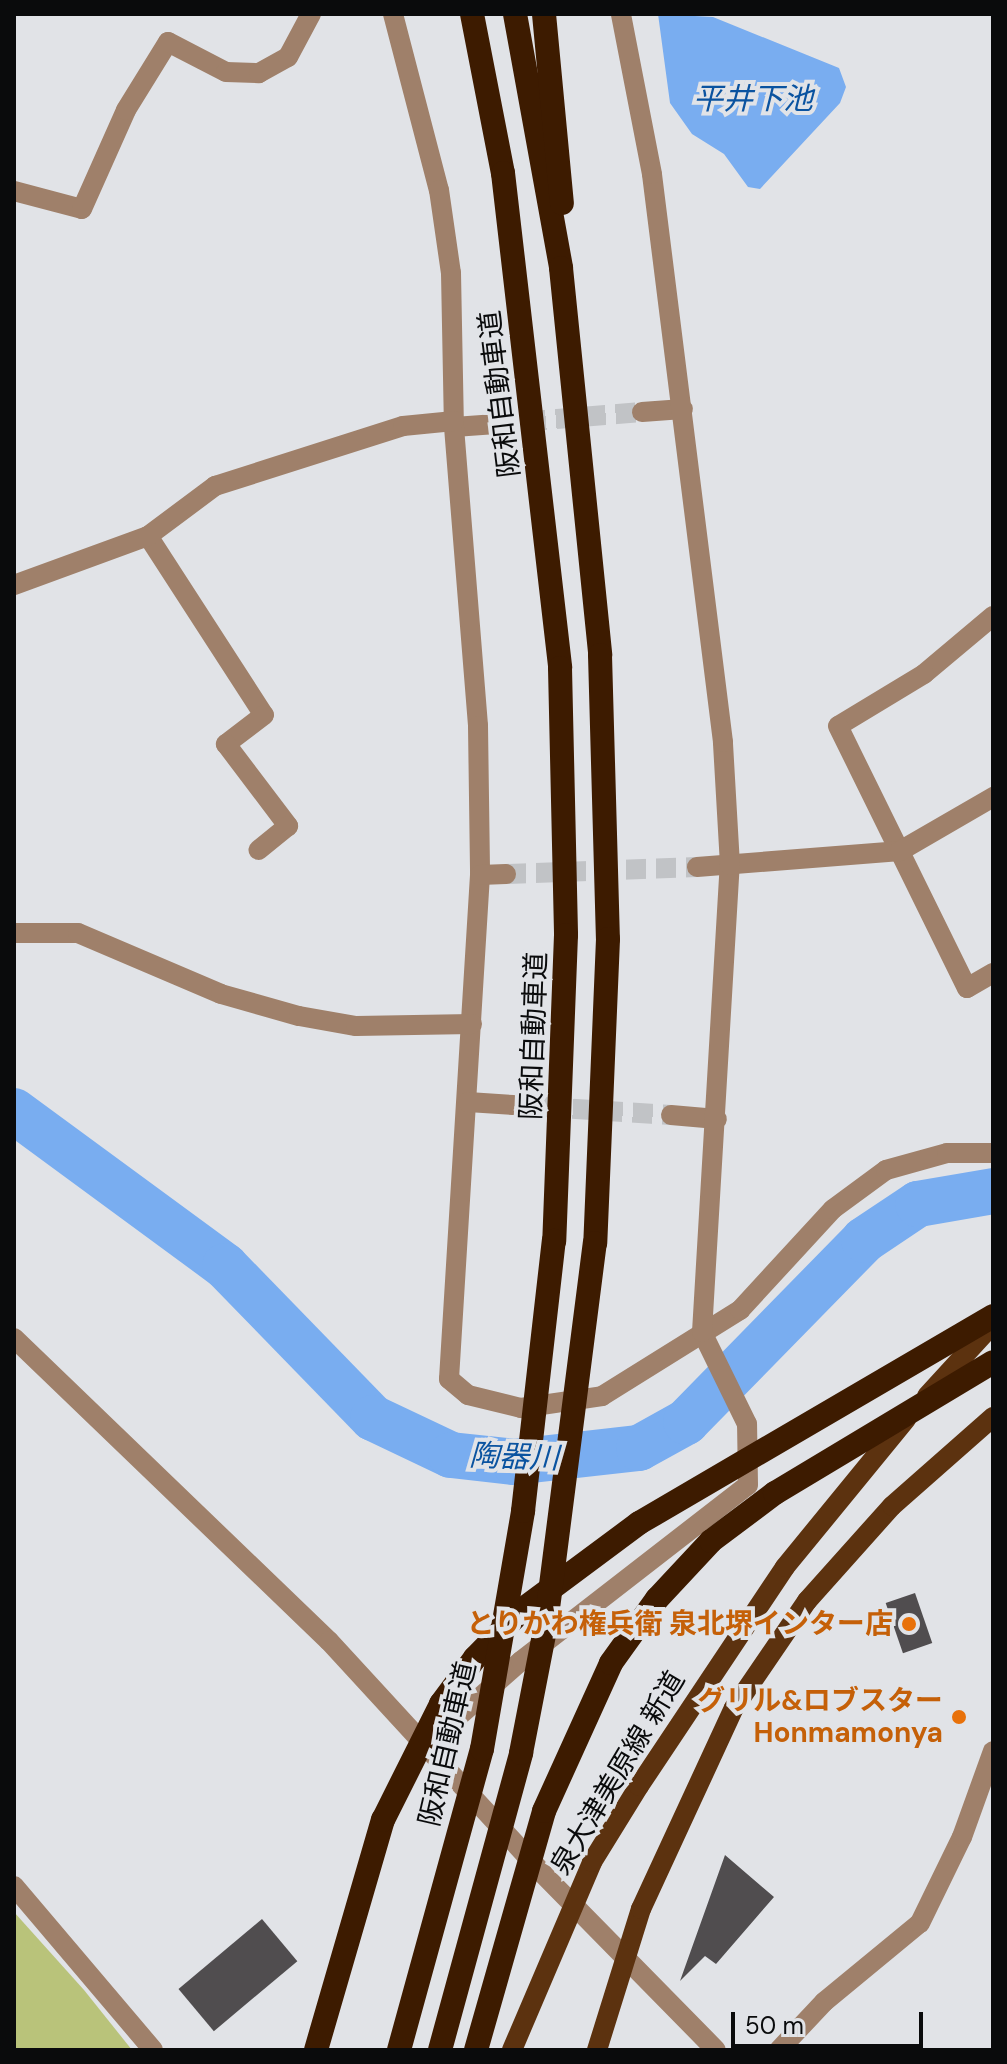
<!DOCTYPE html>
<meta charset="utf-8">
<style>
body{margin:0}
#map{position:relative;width:1007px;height:2064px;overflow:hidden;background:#e1e3e7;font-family:"DM Sans","Noto Sans JP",sans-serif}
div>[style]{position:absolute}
.green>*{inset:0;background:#b9c37a}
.water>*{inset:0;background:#79adf0}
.river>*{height:46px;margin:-23px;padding:0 23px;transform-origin:23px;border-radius:23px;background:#79adf0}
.building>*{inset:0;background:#504d4f;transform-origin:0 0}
.minor-tunnel>*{height:20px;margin-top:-10px;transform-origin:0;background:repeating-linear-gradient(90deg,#c1c3c6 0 20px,transparent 0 30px)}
.minor>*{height:20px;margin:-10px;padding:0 10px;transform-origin:10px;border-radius:10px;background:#9f806a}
.major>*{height:20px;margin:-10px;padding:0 10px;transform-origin:10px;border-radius:10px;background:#5c320f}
.highway>*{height:24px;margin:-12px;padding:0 12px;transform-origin:12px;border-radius:12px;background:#3d1b00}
.highway-bridge>*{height:24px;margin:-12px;padding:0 12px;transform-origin:12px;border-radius:12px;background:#3d1b00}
.dots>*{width:22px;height:22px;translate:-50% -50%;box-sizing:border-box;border:4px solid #e1e3e7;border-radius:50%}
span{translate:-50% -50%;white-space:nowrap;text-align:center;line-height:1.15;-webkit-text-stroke:8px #e1e3e7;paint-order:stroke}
.street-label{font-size:28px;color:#0a0b0c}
.food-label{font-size:28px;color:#c56008;font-weight:700}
.right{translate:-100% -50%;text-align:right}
.water-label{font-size:30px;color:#0a53a0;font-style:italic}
.frame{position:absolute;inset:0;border:16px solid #0a0b0c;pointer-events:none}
.scale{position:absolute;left:731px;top:2012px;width:192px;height:36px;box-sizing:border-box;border:4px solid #0a0b0c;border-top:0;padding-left:10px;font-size:24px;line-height:28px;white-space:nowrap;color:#0a0b0c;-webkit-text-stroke:6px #e1e3e7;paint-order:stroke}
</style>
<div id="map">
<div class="green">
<i style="clip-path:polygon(14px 1912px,84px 1990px,132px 2050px,14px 2050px)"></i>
</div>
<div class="water">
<i style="clip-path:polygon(658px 14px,713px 17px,839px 68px,846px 87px,840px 103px,760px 189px,748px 187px,724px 154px,692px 134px,670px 103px)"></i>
</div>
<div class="river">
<i style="left:14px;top:1111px;width:262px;rotate:36.3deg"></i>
<i style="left:225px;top:1266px;width:212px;rotate:45.8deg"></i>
<i style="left:373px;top:1418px;width:86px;rotate:25.4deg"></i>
<i style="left:451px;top:1455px;width:63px;rotate:6.3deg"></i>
<i style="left:514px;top:1462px;width:126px;rotate:-6.4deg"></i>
<i style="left:639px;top:1448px;width:54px;rotate:-29deg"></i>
<i style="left:686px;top:1422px;width:255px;rotate:-45.6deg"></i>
<i style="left:864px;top:1240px;width:65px;rotate:-33.7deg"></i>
<i style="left:918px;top:1204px;width:76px;rotate:-9.8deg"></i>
</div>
<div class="building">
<i style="left:915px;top:1593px;width:53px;height:31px;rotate:71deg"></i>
<i style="clip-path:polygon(725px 1855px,774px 1897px,716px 1964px,705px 1956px,680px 1981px)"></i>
<i style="left:262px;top:1919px;width:55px;height:109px;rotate:50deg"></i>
</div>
<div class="minor-tunnel">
<i style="left:496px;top:424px;width:146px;rotate:-4.7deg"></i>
<i style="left:506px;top:874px;width:191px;rotate:-2.1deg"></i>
<i style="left:513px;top:1105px;width:158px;rotate:3.6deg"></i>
</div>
<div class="minor">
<i style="left:393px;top:14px;width:182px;rotate:75.4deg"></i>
<i style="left:439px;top:190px;width:84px;rotate:81.8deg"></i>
<i style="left:451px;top:273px;width:154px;rotate:88.9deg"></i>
<i style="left:14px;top:191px;width:70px;rotate:14.8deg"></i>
<i style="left:82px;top:209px;width:108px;rotate:-66deg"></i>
<i style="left:126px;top:110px;width:80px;rotate:-58.3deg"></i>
<i style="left:168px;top:42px;width:65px;rotate:27.3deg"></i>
<i style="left:226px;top:72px;width:33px;rotate:2deg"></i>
<i style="left:259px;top:73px;width:33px;rotate:-29deg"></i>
<i style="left:288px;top:57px;width:49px;rotate:-61.9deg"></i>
<i style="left:642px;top:412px;width:41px;rotate:-4.2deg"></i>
<i style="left:496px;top:424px;width:42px;rotate:175.9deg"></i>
<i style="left:454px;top:427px;width:300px;rotate:85.4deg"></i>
<i style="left:478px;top:726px;width:149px;rotate:89.2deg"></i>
<i style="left:480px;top:875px;width:505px;rotate:93.52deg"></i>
<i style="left:449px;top:1379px;width:25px;rotate:40deg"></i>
<i style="left:468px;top:1395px;width:55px;rotate:13.8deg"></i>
<i style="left:521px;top:1408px;width:82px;rotate:-8.4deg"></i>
<i style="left:602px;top:1396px;width:163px;rotate:-31.9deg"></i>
<i style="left:740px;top:1310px;width:137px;rotate:-47.4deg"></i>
<i style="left:833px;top:1209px;width:66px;rotate:-36.3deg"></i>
<i style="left:886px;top:1170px;width:63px;rotate:-15.6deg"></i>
<i style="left:947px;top:1153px;width:46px"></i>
<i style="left:148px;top:536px;width:213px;rotate:57.1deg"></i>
<i style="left:264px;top:715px;width:48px;rotate:142.7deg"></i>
<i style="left:226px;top:744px;width:103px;rotate:52.9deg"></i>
<i style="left:288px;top:826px;width:38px;rotate:141deg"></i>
<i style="left:14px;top:585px;width:143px;rotate:-20.1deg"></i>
<i style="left:148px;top:536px;width:84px;rotate:-36.7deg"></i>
<i style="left:215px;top:486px;width:197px;rotate:-17.7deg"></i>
<i style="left:403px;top:426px;width:51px;rotate:-5.6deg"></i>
<i style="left:993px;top:616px;width:90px;rotate:140deg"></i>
<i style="left:924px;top:674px;width:100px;rotate:148.8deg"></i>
<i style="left:838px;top:726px;width:292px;rotate:63.8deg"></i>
<i style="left:967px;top:988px;width:30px;rotate:-30deg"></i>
<i style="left:697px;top:867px;width:204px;rotate:-4.5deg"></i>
<i style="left:900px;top:851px;width:108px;rotate:-30.1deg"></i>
<i style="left:480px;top:875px;width:26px;rotate:-2deg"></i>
<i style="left:14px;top:933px;width:64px"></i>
<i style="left:78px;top:933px;width:155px;rotate:23.1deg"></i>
<i style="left:221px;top:994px;width:81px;rotate:15.8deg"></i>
<i style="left:299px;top:1016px;width:58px;rotate:10deg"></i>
<i style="left:356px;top:1026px;width:116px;rotate:-1deg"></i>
<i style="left:468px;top:1102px;width:45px;rotate:3.8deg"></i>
<i style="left:671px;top:1115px;width:46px;rotate:5deg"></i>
<i style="left:14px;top:1338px;width:437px;rotate:43.9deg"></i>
<i style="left:329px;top:1641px;width:315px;rotate:47.4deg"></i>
<i style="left:542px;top:1873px;width:248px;rotate:45.5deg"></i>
<i style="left:424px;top:1747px;width:130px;rotate:-41.6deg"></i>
<i style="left:521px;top:1661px;width:287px;rotate:-37.8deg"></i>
<i style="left:748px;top:1485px;width:61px;rotate:-90.9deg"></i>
<i style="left:747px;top:1424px;width:102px;rotate:-116.1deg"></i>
<i style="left:702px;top:1332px;width:468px;rotate:-86.6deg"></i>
<i style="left:730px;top:865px;width:123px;rotate:-93.3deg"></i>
<i style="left:723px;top:742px;width:572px;rotate:-97.13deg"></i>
<i style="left:652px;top:174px;width:163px;rotate:-101deg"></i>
<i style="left:14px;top:1886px;width:215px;rotate:49.7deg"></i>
<i style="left:779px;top:2050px;width:66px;rotate:-46.8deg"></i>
<i style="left:824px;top:2002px;width:124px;rotate:-39.5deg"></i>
<i style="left:920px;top:1923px;width:96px;rotate:-64deg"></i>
<i style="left:962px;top:1837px;width:91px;rotate:-70.2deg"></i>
</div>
<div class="major">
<i style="left:927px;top:1396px;width:98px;rotate:-47.5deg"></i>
<i style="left:512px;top:2050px;width:204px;rotate:-66.9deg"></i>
<i style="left:592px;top:1862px;width:89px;rotate:-58.3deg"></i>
<i style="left:639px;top:1786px;width:263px;rotate:-56.3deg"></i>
<i style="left:785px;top:1567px;width:191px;rotate:-50.7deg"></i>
<i style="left:597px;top:2050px;width:148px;rotate:-72.7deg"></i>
<i style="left:641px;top:1909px;width:221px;rotate:-65.2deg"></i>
<i style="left:734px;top:1708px;width:130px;rotate:-55.7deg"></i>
<i style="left:807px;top:1601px;width:127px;rotate:-48.2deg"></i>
<i style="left:892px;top:1506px;width:135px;rotate:-41.4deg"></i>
</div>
<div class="highway">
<i style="left:472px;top:14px;width:162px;rotate:79deg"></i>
<i style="left:503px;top:173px;width:498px;rotate:83.4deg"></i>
<i style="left:560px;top:668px;width:267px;rotate:88.7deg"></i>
<i style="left:566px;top:935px;width:306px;rotate:92.2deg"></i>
<i style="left:515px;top:14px;width:258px;rotate:79.7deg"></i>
<i style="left:561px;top:268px;width:389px;rotate:84.2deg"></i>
<i style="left:600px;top:655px;width:284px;rotate:88.4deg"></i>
<i style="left:608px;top:939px;width:304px;rotate:92.4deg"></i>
<i style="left:544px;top:14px;width:190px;rotate:84.6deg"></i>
</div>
<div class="highway-bridge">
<i style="left:316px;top:2050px;width:240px;rotate:-73.8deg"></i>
<i style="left:383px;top:1820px;width:130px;rotate:-63.4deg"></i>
<i style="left:441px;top:1704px;width:57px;rotate:-53.5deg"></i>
<i style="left:475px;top:1658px;width:67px;rotate:-45.6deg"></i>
<i style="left:522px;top:1610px;width:146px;rotate:-36.6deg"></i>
<i style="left:639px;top:1523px;width:410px;rotate:-30.3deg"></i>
<i style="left:399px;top:2050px;width:312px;rotate:-74.6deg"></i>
<i style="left:482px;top:1749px;width:242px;rotate:-80.2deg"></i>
<i style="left:523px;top:1511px;width:272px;rotate:-83.5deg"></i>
<i style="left:440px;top:2050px;width:308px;rotate:-74.7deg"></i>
<i style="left:521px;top:1753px;width:131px;rotate:-79deg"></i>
<i style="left:546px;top:1624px;width:384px;rotate:-82.7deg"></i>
<i style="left:476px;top:2050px;width:248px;rotate:-74.1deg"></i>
<i style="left:544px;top:1811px;width:162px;rotate:-65.6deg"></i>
<i style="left:611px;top:1663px;width:79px;rotate:-54.3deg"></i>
<i style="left:657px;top:1599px;width:79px;rotate:-47deg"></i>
<i style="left:711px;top:1541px;width:80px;rotate:-36.9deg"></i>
<i style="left:775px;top:1493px;width:254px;rotate:-31deg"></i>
</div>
<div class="dots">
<i style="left:909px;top:1624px;background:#e8710a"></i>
<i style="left:959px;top:1717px;background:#e8710a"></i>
</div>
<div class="street-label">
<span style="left:500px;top:394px;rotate:-97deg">阪和自動車道</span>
<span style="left:534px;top:1036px;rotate:-88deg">阪和自動車道</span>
<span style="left:448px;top:1744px;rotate:-77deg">阪和自動車道</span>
<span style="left:618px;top:1773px;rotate:-59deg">泉大津美原線 新道</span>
</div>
<div class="food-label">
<span class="right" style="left:893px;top:1624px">とりかわ権兵衛 泉北堺インター店</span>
<span class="right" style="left:943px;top:1717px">グリル&amp;ロブスター<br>Honmamonya</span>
</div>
<div class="water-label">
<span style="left:753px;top:99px">平井下池</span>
<span style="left:514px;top:1457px;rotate:2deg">陶器川</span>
</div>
<div class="frame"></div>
<div class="scale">50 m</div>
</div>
